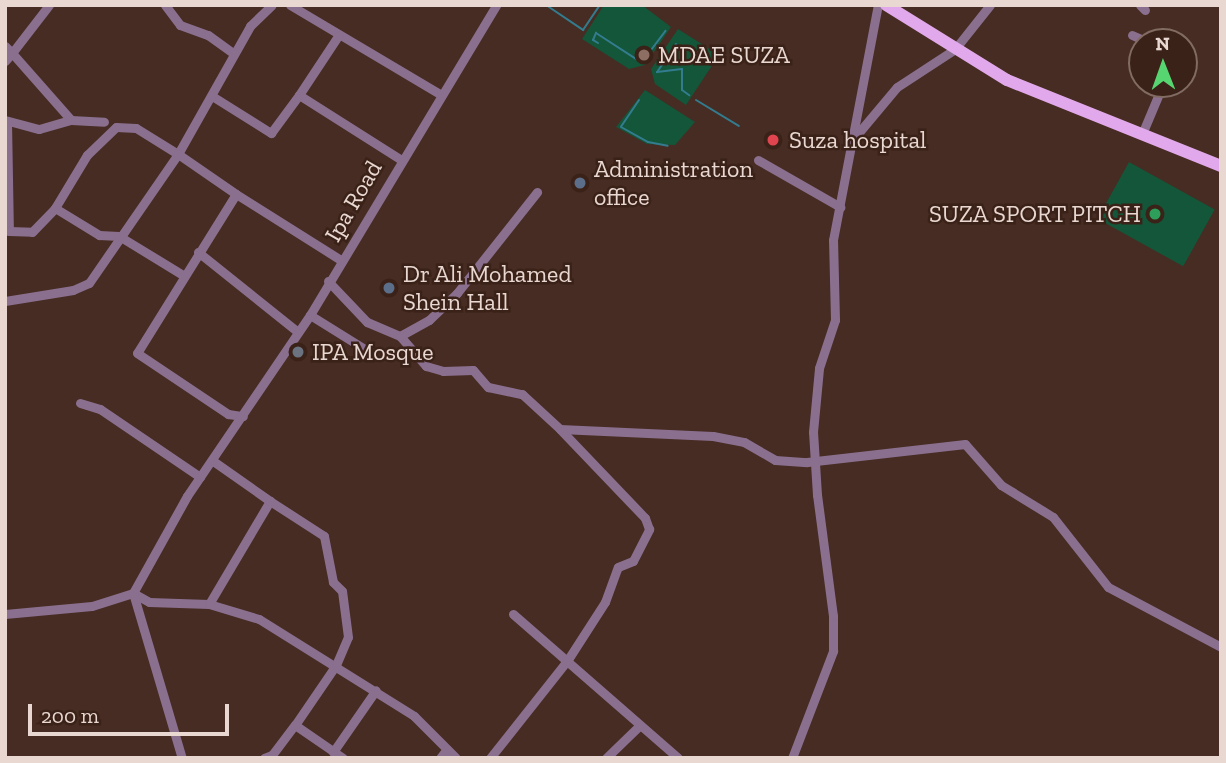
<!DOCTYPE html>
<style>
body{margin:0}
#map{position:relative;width:1226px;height:763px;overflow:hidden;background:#462c22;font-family:"Zilla Slab",serif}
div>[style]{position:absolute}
.green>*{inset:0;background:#145639;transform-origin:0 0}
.stream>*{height:2px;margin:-1px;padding:0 1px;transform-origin:1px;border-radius:1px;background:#337c8f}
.minor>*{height:9px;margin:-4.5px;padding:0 4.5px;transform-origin:4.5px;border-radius:4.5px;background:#8a6f8f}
.major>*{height:12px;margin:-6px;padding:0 6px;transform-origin:6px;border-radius:6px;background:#e1a9eb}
.dots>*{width:19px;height:19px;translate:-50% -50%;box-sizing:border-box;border:4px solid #3b2218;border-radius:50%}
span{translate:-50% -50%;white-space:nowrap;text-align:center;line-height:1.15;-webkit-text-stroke:5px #3b2218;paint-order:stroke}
.poi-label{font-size:24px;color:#e9d8d1}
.left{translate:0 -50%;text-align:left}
.right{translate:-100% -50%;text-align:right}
.street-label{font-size:24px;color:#e9d8d1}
.frame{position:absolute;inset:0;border:7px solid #e9d8d1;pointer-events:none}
.north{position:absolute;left:1128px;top:28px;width:70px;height:70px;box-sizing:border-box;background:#3b2218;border:2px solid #816b62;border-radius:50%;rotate:359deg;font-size:19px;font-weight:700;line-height:28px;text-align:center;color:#e9d8d1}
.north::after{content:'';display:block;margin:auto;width:24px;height:32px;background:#57d570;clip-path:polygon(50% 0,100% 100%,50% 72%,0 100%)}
.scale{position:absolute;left:28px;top:704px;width:201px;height:32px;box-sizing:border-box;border:4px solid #e9d8d1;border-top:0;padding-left:9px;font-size:21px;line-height:24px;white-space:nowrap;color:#e9d8d1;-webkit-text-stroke:5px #3b2218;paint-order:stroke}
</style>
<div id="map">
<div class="green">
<i style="clip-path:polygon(604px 5px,642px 5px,671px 27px,645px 65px,629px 69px,582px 39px)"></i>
<i style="clip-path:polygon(678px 29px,719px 55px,686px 105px,655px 84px,651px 69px)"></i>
<i style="clip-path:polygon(645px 90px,695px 122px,675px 145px,647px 144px,616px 127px)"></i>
<i style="left:1129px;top:162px;width:98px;height:65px;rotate:29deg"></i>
</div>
<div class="stream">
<i style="left:546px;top:5px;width:45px;rotate:34deg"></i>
<i style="left:583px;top:30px;width:30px;rotate:-56deg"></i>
<i style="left:598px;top:43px;width:6px;rotate:-149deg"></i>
<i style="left:593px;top:40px;width:8px;rotate:-67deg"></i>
<i style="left:596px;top:33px;width:48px;rotate:33deg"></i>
<i style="left:636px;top:59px;width:9px;rotate:-6deg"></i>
<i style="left:645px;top:58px;width:34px;rotate:-53deg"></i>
<i style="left:676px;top:44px;width:34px;rotate:124deg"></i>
<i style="left:657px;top:72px;width:25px;rotate:-7deg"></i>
<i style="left:682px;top:69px;width:21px;rotate:90deg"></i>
<i style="left:682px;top:90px;width:9px;rotate:36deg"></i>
<i style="left:639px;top:100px;width:32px;rotate:124deg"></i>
<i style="left:621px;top:127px;width:31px;rotate:29deg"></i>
<i style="left:648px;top:142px;width:20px;rotate:11deg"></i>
<i style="left:696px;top:100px;width:50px;rotate:31.2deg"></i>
</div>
<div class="minor">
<i style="left:49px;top:5px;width:61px;rotate:127.6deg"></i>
<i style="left:12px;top:53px;width:89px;rotate:48.6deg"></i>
<i style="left:71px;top:120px;width:33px;rotate:3deg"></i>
<i style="left:165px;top:5px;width:25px;rotate:53deg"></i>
<i style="left:180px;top:25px;width:30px;rotate:20deg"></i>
<i style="left:208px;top:35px;width:31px;rotate:36deg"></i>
<i style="left:290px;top:5px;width:174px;rotate:30.7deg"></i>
<i style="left:1140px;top:5px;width:7px;rotate:45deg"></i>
<i style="left:1132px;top:35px;width:17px;rotate:24deg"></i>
<i style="left:5px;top:46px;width:10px;rotate:45deg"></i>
<i style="left:12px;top:53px;width:11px;rotate:131deg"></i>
<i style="left:299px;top:95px;width:71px;rotate:-56.5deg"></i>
<i style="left:212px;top:96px;width:70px;rotate:32.1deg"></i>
<i style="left:271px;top:133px;width:47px;rotate:-53.6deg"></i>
<i style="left:299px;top:95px;width:120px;rotate:32.4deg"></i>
<i style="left:5px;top:120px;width:35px;rotate:15deg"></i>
<i style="left:39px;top:129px;width:33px;rotate:-16deg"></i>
<i style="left:7px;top:121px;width:110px;rotate:89deg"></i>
<i style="left:9px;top:231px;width:23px;rotate:2deg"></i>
<i style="left:32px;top:232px;width:33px;rotate:-46deg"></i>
<i style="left:55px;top:208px;width:62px;rotate:-58.9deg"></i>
<i style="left:87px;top:155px;width:40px;rotate:-44deg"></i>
<i style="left:116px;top:127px;width:20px;rotate:3deg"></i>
<i style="left:136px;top:128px;width:49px;rotate:31.8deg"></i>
<i style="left:178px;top:154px;width:147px;rotate:-60.6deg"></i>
<i style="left:250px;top:26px;width:30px;rotate:-44deg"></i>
<i style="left:1142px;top:134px;width:54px;rotate:-67.2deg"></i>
<i style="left:855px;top:137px;width:65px;rotate:-50deg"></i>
<i style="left:897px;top:87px;width:69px;rotate:-33.2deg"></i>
<i style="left:955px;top:49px;width:56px;rotate:-51.5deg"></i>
<i style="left:758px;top:160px;width:95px;rotate:29.8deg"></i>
<i style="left:236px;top:194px;width:124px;rotate:32.2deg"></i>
<i style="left:55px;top:208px;width:52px;rotate:31.5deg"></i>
<i style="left:99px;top:235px;width:20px;rotate:3deg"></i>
<i style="left:119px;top:236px;width:75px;rotate:31.4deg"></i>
<i style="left:198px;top:252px;width:128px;rotate:38.7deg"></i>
<i style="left:328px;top:281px;width:57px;rotate:46.4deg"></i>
<i style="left:367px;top:322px;width:36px;rotate:23deg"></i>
<i style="left:400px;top:336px;width:40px;rotate:49deg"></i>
<i style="left:426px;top:366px;width:18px;rotate:16deg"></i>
<i style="left:443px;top:371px;width:30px;rotate:-2deg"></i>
<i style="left:473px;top:370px;width:23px;rotate:49deg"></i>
<i style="left:488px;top:387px;width:35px;rotate:12deg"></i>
<i style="left:522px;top:394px;width:52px;rotate:42.6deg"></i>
<i style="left:560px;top:429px;width:153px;rotate:2.6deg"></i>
<i style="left:713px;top:436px;width:32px;rotate:11deg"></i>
<i style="left:744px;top:442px;width:36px;rotate:30deg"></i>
<i style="left:775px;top:460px;width:32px;rotate:4deg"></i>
<i style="left:807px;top:462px;width:159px;rotate:-6.5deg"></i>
<i style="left:965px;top:444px;width:55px;rotate:48.7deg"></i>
<i style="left:1001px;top:485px;width:61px;rotate:31.6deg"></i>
<i style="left:1053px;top:517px;width:89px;rotate:51.8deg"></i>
<i style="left:1108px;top:587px;width:128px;rotate:28deg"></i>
<i style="left:5px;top:301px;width:69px;rotate:-9.2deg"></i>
<i style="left:73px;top:290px;width:17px;rotate:-24deg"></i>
<i style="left:89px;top:283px;width:157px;rotate:-55.4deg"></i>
<i style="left:178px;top:154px;width:70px;rotate:34.6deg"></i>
<i style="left:236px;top:194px;width:187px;rotate:121.9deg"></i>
<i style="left:137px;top:353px;width:110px;rotate:33.8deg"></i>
<i style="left:228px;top:414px;width:15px;rotate:8deg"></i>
<i style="left:310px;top:315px;width:62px;rotate:31.9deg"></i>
<i style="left:400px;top:336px;width:33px;rotate:-29deg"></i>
<i style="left:429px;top:320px;width:39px;rotate:-44deg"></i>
<i style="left:457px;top:293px;width:129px;rotate:-51.6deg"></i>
<i style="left:80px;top:403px;width:21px;rotate:17deg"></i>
<i style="left:100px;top:409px;width:121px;rotate:34.2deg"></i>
<i style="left:133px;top:593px;width:18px;rotate:29deg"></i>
<i style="left:149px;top:602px;width:60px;rotate:1.9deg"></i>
<i style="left:209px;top:604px;width:52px;rotate:16.7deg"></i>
<i style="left:259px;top:619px;width:183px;rotate:32deg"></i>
<i style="left:414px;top:716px;width:59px;rotate:45deg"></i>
<i style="left:133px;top:593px;width:172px;rotate:73.5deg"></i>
<i style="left:209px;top:604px;width:120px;rotate:-59.4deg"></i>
<i style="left:270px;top:501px;width:70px;rotate:-144.9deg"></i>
<i style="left:5px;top:614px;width:87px;rotate:-5.3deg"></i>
<i style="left:92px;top:606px;width:43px;rotate:-17.6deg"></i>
<i style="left:133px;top:593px;width:111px;rotate:-60.9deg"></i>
<i style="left:187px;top:496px;width:219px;rotate:-55.8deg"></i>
<i style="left:310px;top:315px;width:362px;rotate:-59deg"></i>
<i style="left:513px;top:614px;width:219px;rotate:41.1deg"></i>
<i style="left:295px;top:725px;width:58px;rotate:34.5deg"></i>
<i style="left:333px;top:752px;width:75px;rotate:-55.3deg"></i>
<i style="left:264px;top:758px;width:9px;rotate:-21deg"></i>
<i style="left:272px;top:755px;width:38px;rotate:-53deg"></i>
<i style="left:295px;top:725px;width:73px;rotate:-55.7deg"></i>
<i style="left:336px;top:665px;width:30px;rotate:-67deg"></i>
<i style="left:348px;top:637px;width:46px;rotate:-97.4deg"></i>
<i style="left:342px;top:591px;width:13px;rotate:-135deg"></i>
<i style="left:333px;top:582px;width:47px;rotate:-101.1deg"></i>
<i style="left:324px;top:536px;width:64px;rotate:-147.1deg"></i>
<i style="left:440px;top:758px;width:11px;rotate:-52deg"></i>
<i style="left:490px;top:758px;width:124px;rotate:-51.6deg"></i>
<i style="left:567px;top:661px;width:70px;rotate:-57.2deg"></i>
<i style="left:605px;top:602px;width:37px;rotate:-70deg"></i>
<i style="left:618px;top:567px;width:16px;rotate:-22deg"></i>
<i style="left:633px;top:561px;width:36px;rotate:-63deg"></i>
<i style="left:649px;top:529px;width:12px;rotate:-110deg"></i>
<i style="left:645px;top:518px;width:123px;rotate:-133.7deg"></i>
<i style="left:606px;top:758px;width:46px;rotate:-44.1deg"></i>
<i style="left:792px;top:758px;width:115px;rotate:-69deg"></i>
<i style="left:833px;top:651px;width:35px;rotate:-90deg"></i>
<i style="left:833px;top:616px;width:122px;rotate:-97.5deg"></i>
<i style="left:817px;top:495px;width:63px;rotate:-93.6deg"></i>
<i style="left:813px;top:432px;width:64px;rotate:-84.6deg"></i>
<i style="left:819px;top:368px;width:51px;rotate:-71.6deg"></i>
<i style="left:835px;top:320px;width:80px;rotate:-91.4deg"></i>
<i style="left:833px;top:240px;width:239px;rotate:-79.2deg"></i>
</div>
<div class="major">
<i style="left:886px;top:5px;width:142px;rotate:31.8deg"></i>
<i style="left:1007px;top:80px;width:231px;rotate:21.9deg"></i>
</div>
<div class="dots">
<i style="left:644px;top:55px;background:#8d6e63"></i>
<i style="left:773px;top:140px;background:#e0444e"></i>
<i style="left:580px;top:183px;background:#5c6f8a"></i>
<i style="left:1155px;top:214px;background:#2e9e5b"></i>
<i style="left:389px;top:288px;background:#5c6f8a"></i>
<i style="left:298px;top:352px;background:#6b7280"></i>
</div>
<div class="poi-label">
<span class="left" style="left:658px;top:55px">MDAE SUZA</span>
<span class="left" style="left:789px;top:140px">Suza hospital</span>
<span class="left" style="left:594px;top:183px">Administration<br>office</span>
<span class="right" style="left:1141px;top:214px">SUZA SPORT PITCH</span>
<span class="left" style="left:403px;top:288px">Dr Ali Mohamed<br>Shein Hall</span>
<span class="left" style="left:312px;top:352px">IPA Mosque</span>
</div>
<div class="street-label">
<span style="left:353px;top:201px;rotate:-60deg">Ipa Road</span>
</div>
<div class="frame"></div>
<div class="north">N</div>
<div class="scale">200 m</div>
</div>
